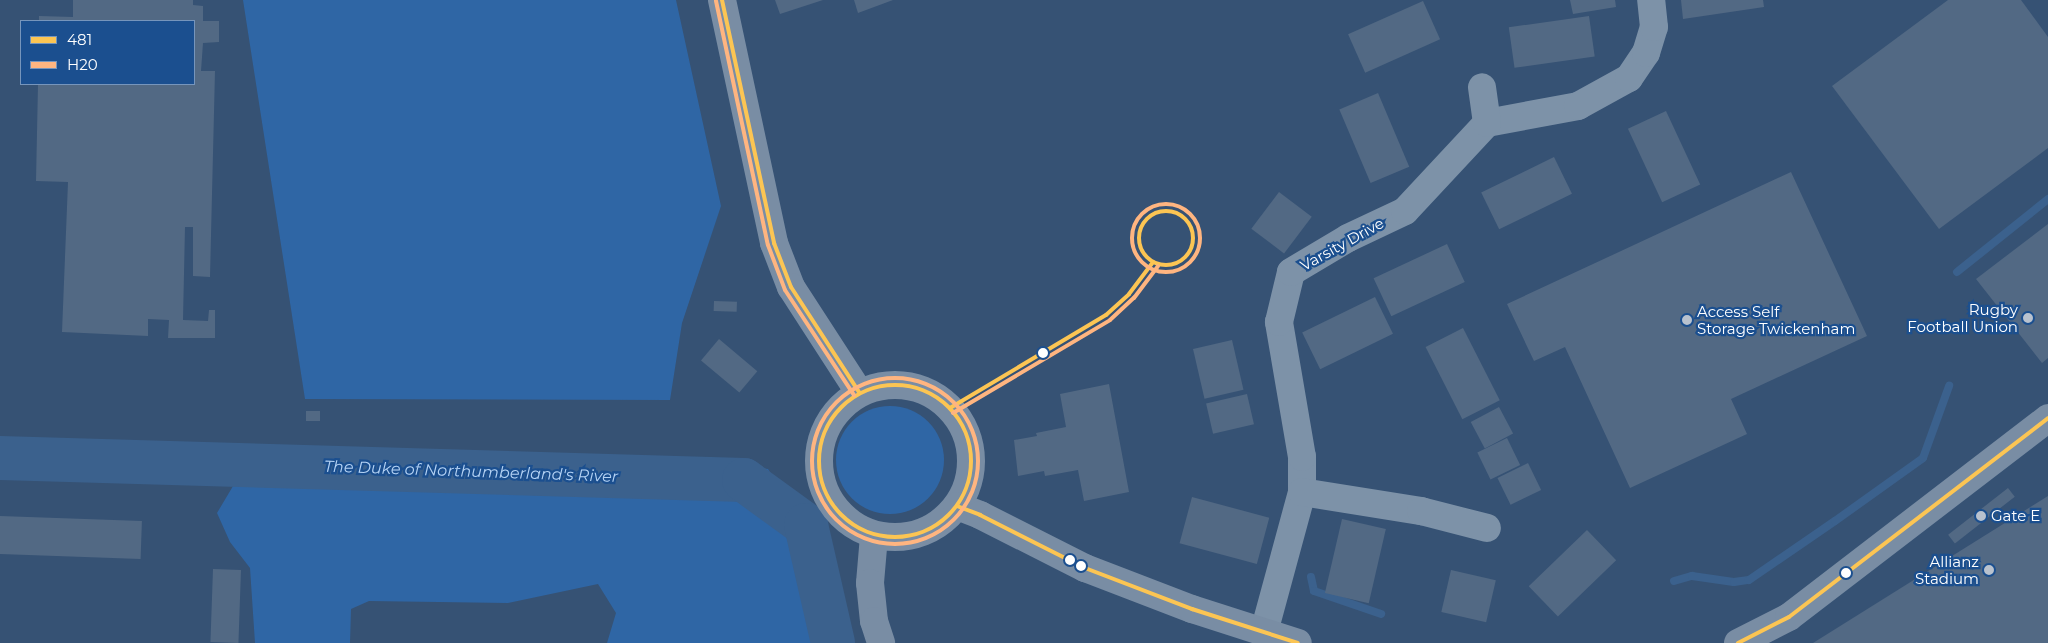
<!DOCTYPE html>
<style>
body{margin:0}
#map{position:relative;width:2048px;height:643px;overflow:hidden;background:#365274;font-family:Montserrat,sans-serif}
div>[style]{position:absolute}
.green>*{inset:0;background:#2f66a5}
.round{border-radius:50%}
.stream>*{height:8px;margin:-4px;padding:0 4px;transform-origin:4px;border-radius:4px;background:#3b618d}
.river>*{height:44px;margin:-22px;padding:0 22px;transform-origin:22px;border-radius:22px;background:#3b618d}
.building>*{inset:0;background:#526984;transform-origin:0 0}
.street>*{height:28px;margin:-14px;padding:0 14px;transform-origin:14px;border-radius:14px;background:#7d92a8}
.secondary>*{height:28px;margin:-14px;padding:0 14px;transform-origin:14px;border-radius:14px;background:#798da4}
.secondary>.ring{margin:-14px;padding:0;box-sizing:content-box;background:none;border:28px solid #798da4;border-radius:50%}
.bus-1>*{height:4px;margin:-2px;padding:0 2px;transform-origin:2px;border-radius:2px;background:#fcc553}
.bus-1>.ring{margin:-2px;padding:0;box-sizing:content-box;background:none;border:4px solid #fcc553;border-radius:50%}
.bus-2>*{height:4px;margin:-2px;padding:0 2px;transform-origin:2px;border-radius:2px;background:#ffb580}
.bus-2>.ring{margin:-2px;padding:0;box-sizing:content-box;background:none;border:4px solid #ffb580;border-radius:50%}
.dots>*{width:14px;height:14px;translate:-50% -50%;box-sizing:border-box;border:2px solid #1b4f8f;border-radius:50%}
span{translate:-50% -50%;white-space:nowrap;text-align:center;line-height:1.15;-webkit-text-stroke:4.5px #1b4f8f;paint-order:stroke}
.street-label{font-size:15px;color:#fff}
.poi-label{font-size:15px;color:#fff}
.right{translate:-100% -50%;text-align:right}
.left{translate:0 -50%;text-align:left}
.water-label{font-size:16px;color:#b5d3f5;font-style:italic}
.legend{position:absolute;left:20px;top:20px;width:175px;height:65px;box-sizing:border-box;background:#1b4f8f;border:1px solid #7695bc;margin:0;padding:6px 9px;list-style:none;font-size:15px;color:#fff}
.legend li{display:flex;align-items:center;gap:10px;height:25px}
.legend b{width:25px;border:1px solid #7695bc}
</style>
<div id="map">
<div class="green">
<i style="clip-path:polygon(243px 0,676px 0,721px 206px,682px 323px,670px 400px,305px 399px)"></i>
<i class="round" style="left:836px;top:406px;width:108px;height:108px"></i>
<i style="clip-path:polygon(715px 463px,768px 469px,828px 571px,844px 643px,607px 643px,616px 613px,598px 584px,508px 603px,369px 601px,351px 609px,350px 643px,255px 643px,250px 568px,230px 542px,217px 513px,239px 476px,487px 482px,678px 490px)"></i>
</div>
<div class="stream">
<i style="left:1957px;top:272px;width:117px;rotate:-38.7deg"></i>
<i style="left:1311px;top:577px;width:14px;rotate:78deg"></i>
<i style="left:1314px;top:591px;width:71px;rotate:18.9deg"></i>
<i style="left:1674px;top:581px;width:19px;rotate:-16deg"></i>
<i style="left:1692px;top:576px;width:42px;rotate:8.1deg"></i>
<i style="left:1734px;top:582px;width:15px;rotate:-8deg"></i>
<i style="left:1749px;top:580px;width:104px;rotate:-34.5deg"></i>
<i style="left:1835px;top:521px;width:108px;rotate:-35.6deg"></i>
<i style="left:1923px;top:458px;width:77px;rotate:-70.1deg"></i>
</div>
<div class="river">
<i style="left:0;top:458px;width:744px;rotate:1.69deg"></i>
<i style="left:744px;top:480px;width:77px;rotate:36deg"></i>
<i style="left:806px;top:525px;width:121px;rotate:77.1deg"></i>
</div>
<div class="building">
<i style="clip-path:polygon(73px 0,193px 0,193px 5px,203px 6px,203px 21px,219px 21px,219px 42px,203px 43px,201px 71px,215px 71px,210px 277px,193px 276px,193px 227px,185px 227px,183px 320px,208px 321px,209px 310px,215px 310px,215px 338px,168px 338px,169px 320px,148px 319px,148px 336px,62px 332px,68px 182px,36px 181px,38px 84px,194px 84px,194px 21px,39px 21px,39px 16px,73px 17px)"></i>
<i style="clip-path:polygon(775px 0,823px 0,780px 14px)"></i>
<i style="clip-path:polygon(854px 0,893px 0,858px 13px)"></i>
<i style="clip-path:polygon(1570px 0,1615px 0,1616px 7px,1573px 14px)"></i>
<i style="clip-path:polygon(1681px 0,1763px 0,1764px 7px,1683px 19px)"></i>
<i style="clip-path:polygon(1948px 0,2021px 0,2048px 37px,2048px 148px,1939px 229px,1832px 86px)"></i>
<i style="left:1423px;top:1px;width:42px;height:82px;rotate:66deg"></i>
<i style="left:1589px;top:16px;width:41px;height:81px;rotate:82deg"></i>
<i style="left:1378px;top:93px;width:80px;height:42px;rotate:67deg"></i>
<i style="left:1666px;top:111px;width:81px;height:42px;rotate:65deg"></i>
<i style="left:1554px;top:157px;width:41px;height:81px;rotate:64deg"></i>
<i style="clip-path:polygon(1791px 172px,1867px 336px,1731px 399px,1747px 434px,1630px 488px,1565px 347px,1534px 361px,1507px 304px)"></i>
<i style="left:1279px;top:192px;width:41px;height:46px;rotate:37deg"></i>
<i style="clip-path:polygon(2048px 224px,2048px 358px,2042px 363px,1976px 279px)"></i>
<i style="left:1447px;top:244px;width:42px;height:81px;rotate:65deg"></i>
<i style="left:1375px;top:297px;width:41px;height:81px;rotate:64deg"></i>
<i style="left:714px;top:301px;width:23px;height:10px;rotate:2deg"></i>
<i style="left:1463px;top:328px;width:81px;height:42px;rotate:63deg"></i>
<i style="left:719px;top:339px;width:50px;height:28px;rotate:40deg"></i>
<i style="left:1232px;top:340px;width:51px;height:40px;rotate:77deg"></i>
<i style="clip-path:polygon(1109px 384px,1129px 492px,1084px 501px,1078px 470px,1045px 476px,1044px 471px,1018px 476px,1014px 440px,1037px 436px,1036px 433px,1066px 427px,1060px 394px)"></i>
<i style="left:1247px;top:394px;width:31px;height:42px;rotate:77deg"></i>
<i style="left:1499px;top:407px;width:30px;height:32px;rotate:62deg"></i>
<i style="left:306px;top:411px;width:14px;height:10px"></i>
<i style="left:1507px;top:438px;width:30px;height:33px;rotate:64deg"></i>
<i style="left:1528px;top:463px;width:30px;height:34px;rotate:64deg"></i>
<i style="left:2008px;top:488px;width:11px;height:76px;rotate:52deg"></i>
<i style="clip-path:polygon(2048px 496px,2048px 643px,1813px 643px)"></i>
<i style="left:1192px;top:497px;width:80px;height:48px;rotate:15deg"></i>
<i style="left:0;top:516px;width:142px;height:38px;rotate:2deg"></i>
<i style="left:1342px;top:519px;width:45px;height:76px;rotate:13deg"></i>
<i style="left:1587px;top:530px;width:42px;height:81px;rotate:46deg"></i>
<i style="left:213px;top:569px;width:28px;height:73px;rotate:2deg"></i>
<i style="left:1451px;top:570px;width:46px;height:43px;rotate:13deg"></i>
</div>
<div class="street">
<i style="left:1487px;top:123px;width:93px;rotate:-10.6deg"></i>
<i style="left:1578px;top:106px;width:58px;rotate:-28.8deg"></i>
<i style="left:1629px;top:78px;width:30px;rotate:-56deg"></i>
<i style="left:1646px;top:53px;width:27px;rotate:-73deg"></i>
<i style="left:1654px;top:27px;width:27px;rotate:-96deg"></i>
<i style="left:1302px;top:492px;width:35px;rotate:-90deg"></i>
<i style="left:1302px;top:457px;width:137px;rotate:-99.7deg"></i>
<i style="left:1279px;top:322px;width:51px;rotate:-76.5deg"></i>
<i style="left:1291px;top:272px;width:66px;rotate:-30.8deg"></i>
<i style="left:1348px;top:238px;width:63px;rotate:-25.3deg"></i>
<i style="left:1405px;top:211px;width:120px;rotate:-47deg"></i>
<i style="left:1487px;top:123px;width:36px;rotate:-98deg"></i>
<i style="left:1264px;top:632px;width:145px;rotate:-74.8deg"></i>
<i style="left:1302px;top:492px;width:121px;rotate:9.1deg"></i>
<i style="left:1421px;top:511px;width:68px;rotate:14.4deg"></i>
</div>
<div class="secondary">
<i style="left:722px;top:0;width:249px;rotate:77.9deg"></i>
<i style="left:774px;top:243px;width:47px;rotate:68.9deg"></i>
<i style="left:791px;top:287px;width:125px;rotate:57.1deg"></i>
<i class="ring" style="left:819px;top:385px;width:124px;height:124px"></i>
<i style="left:957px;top:506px;width:25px;rotate:21deg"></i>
<i style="left:980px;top:515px;width:118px;rotate:26.8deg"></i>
<i style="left:1085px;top:568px;width:115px;rotate:21deg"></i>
<i style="left:1192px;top:609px;width:111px;rotate:17.8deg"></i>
<i style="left:874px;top:536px;width:47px;rotate:94.9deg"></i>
<i style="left:870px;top:583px;width:38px;rotate:84deg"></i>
<i style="left:874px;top:621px;width:23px;rotate:72deg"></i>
<i style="left:1738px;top:643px;width:57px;rotate:-27deg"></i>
<i style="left:1789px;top:617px;width:327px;rotate:-37.5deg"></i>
</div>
<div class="bus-1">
<i style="left:722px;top:0;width:249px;rotate:77.9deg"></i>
<i style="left:774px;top:243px;width:47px;rotate:68.9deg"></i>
<i style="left:791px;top:287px;width:125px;rotate:57.1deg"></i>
<i class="ring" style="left:1139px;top:211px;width:50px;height:50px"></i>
<i class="ring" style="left:819px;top:385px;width:148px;height:148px"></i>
<i style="left:950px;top:408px;width:182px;rotate:-30.8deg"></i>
<i style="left:1106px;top:315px;width:31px;rotate:-42deg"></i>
<i style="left:1129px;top:294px;width:40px;rotate:-53deg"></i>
<i style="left:957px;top:506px;width:25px;rotate:21deg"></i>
<i style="left:980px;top:515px;width:118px;rotate:26.8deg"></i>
<i style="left:1085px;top:568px;width:115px;rotate:21deg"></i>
<i style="left:1192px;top:609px;width:111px;rotate:17.8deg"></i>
<i style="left:1738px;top:643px;width:57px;rotate:-27deg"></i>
<i style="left:1789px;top:617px;width:327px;rotate:-37.5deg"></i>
</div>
<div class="bus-2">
<i style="left:716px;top:1px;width:249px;rotate:78deg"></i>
<i style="left:768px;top:245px;width:48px;rotate:69.3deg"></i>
<i style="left:785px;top:290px;width:126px;rotate:56.7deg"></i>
<i class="ring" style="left:1132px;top:204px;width:64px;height:64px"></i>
<i class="ring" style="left:812px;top:378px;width:162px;height:162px"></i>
<i style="left:953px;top:413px;width:182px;rotate:-30.6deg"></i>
<i style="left:1110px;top:320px;width:33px;rotate:-43deg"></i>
<i style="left:1134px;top:298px;width:40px;rotate:-53deg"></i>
</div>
<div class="dots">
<i style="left:2028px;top:318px;background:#b9c2ce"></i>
<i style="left:1687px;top:320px;background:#b9c2ce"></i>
<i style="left:1043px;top:353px;background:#fff"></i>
<i style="left:1981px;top:516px;background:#b9c2ce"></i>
<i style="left:1070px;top:560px;background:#fff"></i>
<i style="left:1081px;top:566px;background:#fff"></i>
<i style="left:1989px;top:570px;background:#b9c2ce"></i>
<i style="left:1846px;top:573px;background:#fff"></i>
</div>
<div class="street-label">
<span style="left:1342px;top:244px;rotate:-29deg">Varsity Drive</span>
</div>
<div class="poi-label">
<span class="right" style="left:2018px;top:318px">Rugby<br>Football Union</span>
<span class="left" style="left:1697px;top:320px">Access Self<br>Storage Twickenham</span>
<span class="left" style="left:1991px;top:516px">Gate E</span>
<span class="right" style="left:1979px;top:570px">Allianz<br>Stadium</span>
</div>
<div class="water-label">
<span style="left:471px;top:472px;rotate:2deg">The Duke of Northumberland's River</span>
</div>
<ul class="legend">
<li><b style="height:6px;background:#fcc553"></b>481</li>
<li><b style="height:6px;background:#ffb580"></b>H20</li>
</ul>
</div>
